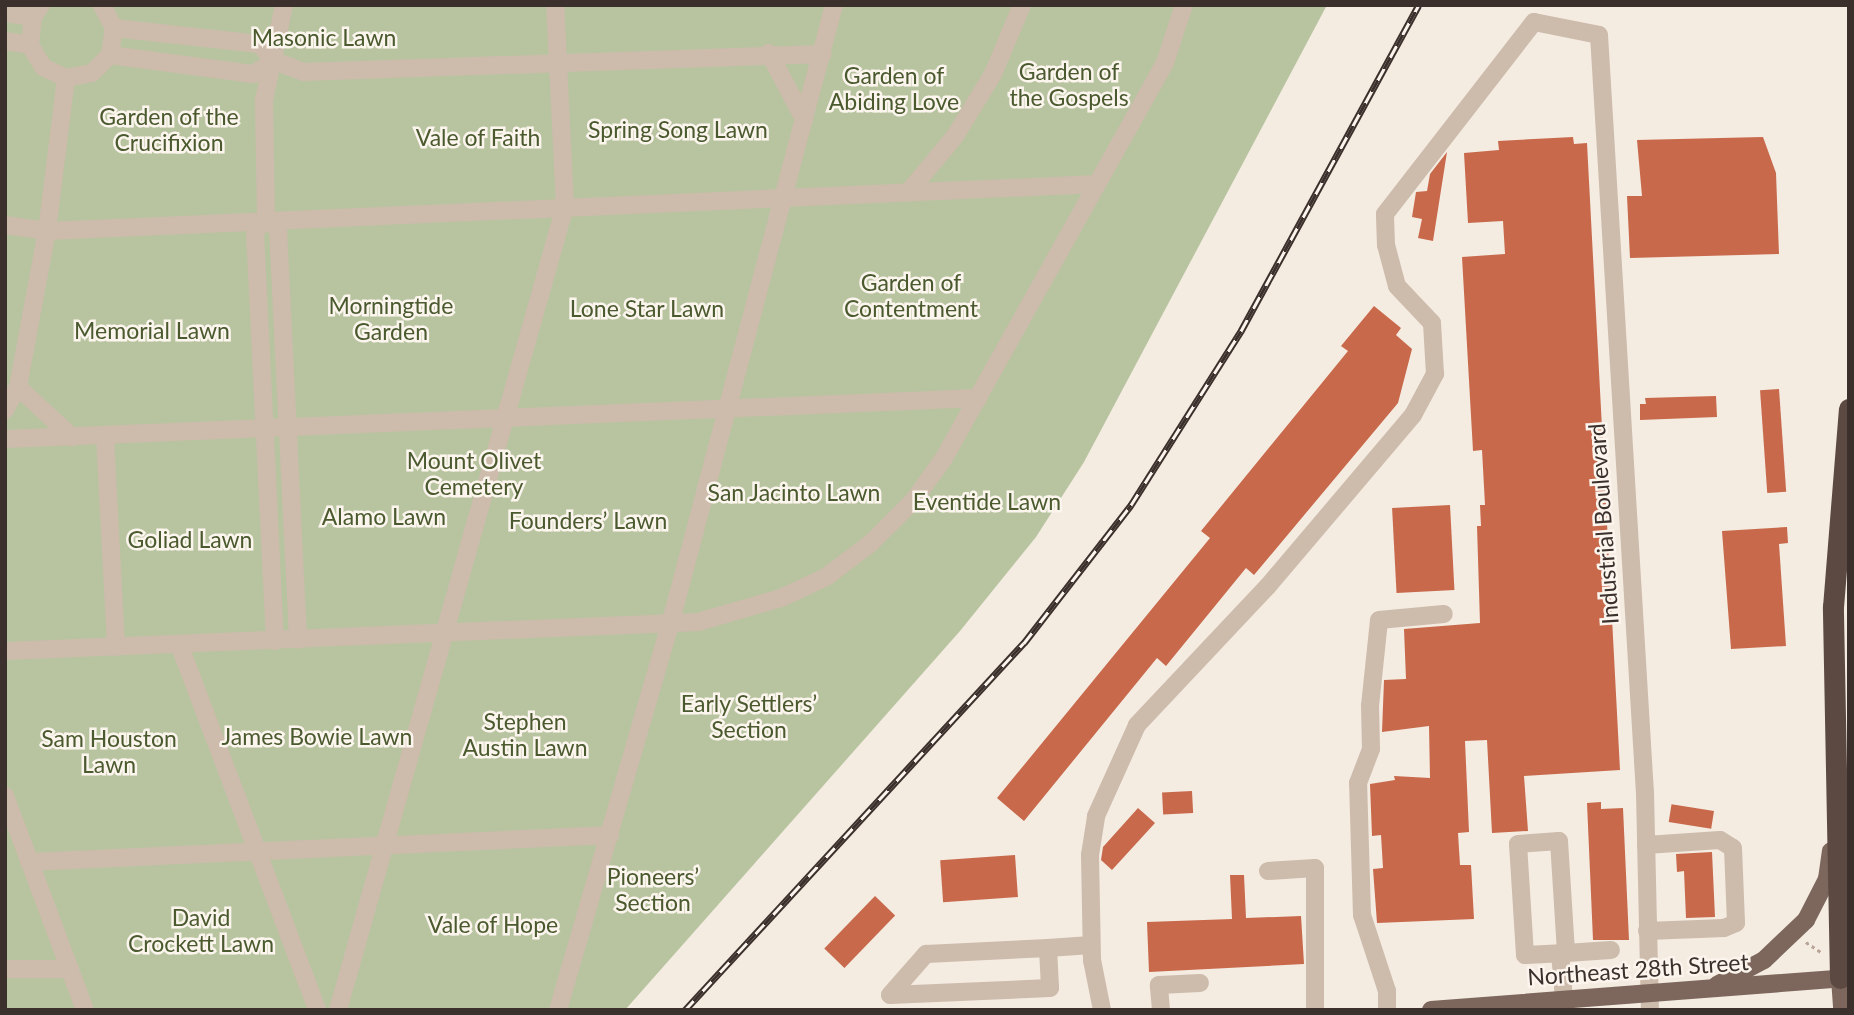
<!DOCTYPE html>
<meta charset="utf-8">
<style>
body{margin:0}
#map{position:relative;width:1854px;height:1015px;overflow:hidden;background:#f4ebe1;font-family:Lato,sans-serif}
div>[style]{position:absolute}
.green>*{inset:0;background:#b8c4a0}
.building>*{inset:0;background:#c8694b;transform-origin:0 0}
.path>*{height:2.5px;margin-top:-1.25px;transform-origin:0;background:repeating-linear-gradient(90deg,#b9a596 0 3.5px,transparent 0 7px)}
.minor>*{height:18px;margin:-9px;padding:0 9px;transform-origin:9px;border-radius:9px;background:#cdbbac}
.major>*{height:18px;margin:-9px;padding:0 9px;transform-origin:9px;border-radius:9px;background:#7d675c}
.highway>*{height:21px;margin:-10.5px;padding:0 10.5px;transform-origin:10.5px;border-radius:10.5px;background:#5c4a42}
.rail>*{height:7px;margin-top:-3.5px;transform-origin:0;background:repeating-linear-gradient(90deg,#fbf5ee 0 13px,#3b302b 0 26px);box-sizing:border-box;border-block:2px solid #3b302b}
span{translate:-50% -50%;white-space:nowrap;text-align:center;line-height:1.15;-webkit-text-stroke:5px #fbf5ee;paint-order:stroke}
.park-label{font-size:23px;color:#4a5a2e}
.street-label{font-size:23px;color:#3b302b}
.frame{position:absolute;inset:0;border:7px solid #3b302b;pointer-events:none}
</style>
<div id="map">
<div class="green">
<i style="clip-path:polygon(5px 5px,1327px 5px,1084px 462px,1036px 537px,960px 631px,625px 1010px,5px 1010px)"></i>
</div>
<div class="building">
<i style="clip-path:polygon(1573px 137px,1574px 144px,1587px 143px,1620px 770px,1524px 776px,1528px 831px,1492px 833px,1487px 740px,1465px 741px,1469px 832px,1458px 833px,1460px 865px,1471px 865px,1474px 919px,1377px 923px,1373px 869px,1383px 868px,1381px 835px,1372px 836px,1370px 784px,1395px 780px,1394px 776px,1430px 778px,1429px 726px,1382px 732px,1384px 680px,1406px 679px,1404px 629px,1480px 623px,1477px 526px,1481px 526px,1480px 505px,1485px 505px,1482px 450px,1473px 451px,1462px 257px,1505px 254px,1503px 221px,1468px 223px,1464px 153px,1499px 150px,1498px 141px)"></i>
<i style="clip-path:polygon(1763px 137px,1776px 173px,1779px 254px,1630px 258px,1627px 196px,1642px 196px,1637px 140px)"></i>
<i style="clip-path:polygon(1447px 152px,1433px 241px,1418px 238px,1422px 219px,1412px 217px,1416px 192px,1427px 191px,1430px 174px)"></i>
<i style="clip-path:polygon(1374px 306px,1401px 328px,1396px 335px,1412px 349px,1398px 403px,1254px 575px,1246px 568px,1166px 666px,1157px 658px,1024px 821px,997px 798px,1210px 538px,1201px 531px,1348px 351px,1341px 346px)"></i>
<i style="left:1779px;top:389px;width:103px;height:19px;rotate:86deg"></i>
<i style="clip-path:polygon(1716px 396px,1717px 417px,1640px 420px,1640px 404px,1646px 404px,1645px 398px)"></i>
<i style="left:1450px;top:505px;width:85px;height:58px;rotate:87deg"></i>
<i style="clip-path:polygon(1787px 527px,1788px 543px,1779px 544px,1786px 646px,1731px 649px,1722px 531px)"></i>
<i style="left:1192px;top:791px;width:22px;height:30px;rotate:87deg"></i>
<i style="clip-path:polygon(1601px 802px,1601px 809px,1623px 808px,1629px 940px,1593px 940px,1587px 803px)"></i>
<i style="clip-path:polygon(1138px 808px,1155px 823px,1112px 870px,1101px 860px,1103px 847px)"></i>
<i style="left:1714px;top:811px;width:18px;height:43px;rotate:99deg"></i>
<i style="clip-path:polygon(1712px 852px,1715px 917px,1686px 918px,1684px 871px,1677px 872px,1676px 854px)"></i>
<i style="left:1015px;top:855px;width:42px;height:75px;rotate:86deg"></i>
<i style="clip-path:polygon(1230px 875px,1244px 875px,1246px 918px,1301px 916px,1304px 964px,1149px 972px,1147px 922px,1232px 919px)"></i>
<i style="left:875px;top:896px;width:28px;height:73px;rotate:44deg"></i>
</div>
<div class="path">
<i style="left:1806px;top:942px;width:18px;rotate:34deg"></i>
</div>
<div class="minor">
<i style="left:41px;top:5px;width:14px;rotate:124deg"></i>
<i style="left:33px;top:17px;width:28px;rotate:96deg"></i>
<i style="left:30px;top:45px;width:26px;rotate:59deg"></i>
<i style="left:43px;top:67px;width:25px;rotate:26deg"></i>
<i style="left:66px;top:78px;width:26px;rotate:-11deg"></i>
<i style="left:92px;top:73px;width:25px;rotate:-45deg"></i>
<i style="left:110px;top:55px;width:27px;rotate:-82deg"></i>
<i style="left:114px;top:28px;width:26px;rotate:-118deg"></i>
<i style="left:5px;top:13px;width:28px;rotate:8deg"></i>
<i style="left:114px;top:28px;width:146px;rotate:6.3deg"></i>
<i style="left:259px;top:44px;width:23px;rotate:47deg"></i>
<i style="left:275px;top:61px;width:31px;rotate:21deg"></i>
<i style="left:304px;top:72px;width:519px;rotate:-1.99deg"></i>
<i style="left:5px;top:41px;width:25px;rotate:9deg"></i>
<i style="left:769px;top:53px;width:75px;rotate:62.1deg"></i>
<i style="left:110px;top:55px;width:144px;rotate:7.6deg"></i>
<i style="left:253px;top:74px;width:26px;rotate:-31deg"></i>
<i style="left:911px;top:189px;width:69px;rotate:-50.3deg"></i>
<i style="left:955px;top:136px;width:73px;rotate:-58.5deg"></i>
<i style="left:993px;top:74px;width:75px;rotate:-67.2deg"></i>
<i style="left:266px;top:218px;width:16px;rotate:43deg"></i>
<i style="left:278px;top:229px;width:411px;rotate:87.2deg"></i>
<i style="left:5px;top:225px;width:42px;rotate:8.1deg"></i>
<i style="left:47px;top:231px;width:1051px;rotate:-2.56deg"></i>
<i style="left:18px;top:387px;width:74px;rotate:42.8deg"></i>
<i style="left:5px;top:410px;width:26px;rotate:-61deg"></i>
<i style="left:18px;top:387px;width:159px;rotate:-79.5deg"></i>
<i style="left:47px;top:231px;width:154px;rotate:-82.9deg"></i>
<i style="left:105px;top:436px;width:211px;rotate:87deg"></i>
<i style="left:5px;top:439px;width:974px;rotate:-2.41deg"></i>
<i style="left:275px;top:641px;width:409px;rotate:-92.8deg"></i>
<i style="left:255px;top:232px;width:18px;rotate:-52deg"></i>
<i style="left:266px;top:218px;width:118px;rotate:-91deg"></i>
<i style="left:264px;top:100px;width:97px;rotate:-78.1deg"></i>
<i style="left:179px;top:644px;width:391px;rotate:69.3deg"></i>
<i style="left:5px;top:651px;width:694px;rotate:-2.4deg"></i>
<i style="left:698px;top:622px;width:86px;rotate:-16.1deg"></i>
<i style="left:781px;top:598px;width:50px;rotate:-25deg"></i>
<i style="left:826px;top:577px;width:56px;rotate:-37.1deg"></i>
<i style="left:871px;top:543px;width:61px;rotate:-45deg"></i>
<i style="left:914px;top:500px;width:52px;rotate:-54.5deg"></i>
<i style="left:944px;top:458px;width:453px;rotate:-60.8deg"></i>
<i style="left:1165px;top:63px;width:61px;rotate:-71.9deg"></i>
<i style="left:5px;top:796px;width:228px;rotate:69.5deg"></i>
<i style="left:1559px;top:841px;width:112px;rotate:86.4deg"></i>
<i style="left:1566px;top:953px;width:41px;rotate:177.2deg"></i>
<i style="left:1525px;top:955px;width:111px;rotate:-93.6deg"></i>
<i style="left:1518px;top:844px;width:41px;rotate:-4.2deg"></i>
<i style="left:1646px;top:845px;width:74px;rotate:-3.9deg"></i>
<i style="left:1720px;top:840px;width:15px;rotate:32deg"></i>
<i style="left:1733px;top:848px;width:75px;rotate:87.7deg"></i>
<i style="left:1736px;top:923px;width:13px;rotate:157deg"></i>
<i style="left:1724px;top:928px;width:77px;rotate:177.8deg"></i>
<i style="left:29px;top:862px;width:582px;rotate:-2.66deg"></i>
<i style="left:1268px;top:871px;width:47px;rotate:-3.7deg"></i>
<i style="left:1315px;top:868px;width:142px;rotate:90deg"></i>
<i style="left:1048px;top:948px;width:40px;rotate:87.1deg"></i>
<i style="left:1050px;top:988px;width:160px;rotate:177.5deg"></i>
<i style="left:890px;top:995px;width:55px;rotate:-48.7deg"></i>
<i style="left:926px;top:954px;width:122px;rotate:-2.8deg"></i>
<i style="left:1048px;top:948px;width:43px;rotate:-4deg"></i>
<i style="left:1560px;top:953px;width:46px;rotate:85deg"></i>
<i style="left:1566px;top:953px;width:45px;rotate:-3.8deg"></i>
<i style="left:5px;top:969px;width:65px"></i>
<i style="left:338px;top:1010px;width:835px;rotate:-74.23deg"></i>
<i style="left:565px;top:206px;width:201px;rotate:-92.8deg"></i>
<i style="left:558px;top:1010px;width:405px;rotate:-73.8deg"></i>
<i style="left:671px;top:621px;width:637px;rotate:-75.18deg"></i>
<i style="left:1102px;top:1010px;width:51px;rotate:-101.3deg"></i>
<i style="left:1092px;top:960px;width:105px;rotate:-91.1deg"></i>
<i style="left:1090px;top:855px;width:39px;rotate:-81deg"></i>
<i style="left:1096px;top:816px;width:100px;rotate:-65.7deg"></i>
<i style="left:1137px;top:725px;width:191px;rotate:-46.7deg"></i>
<i style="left:1268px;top:586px;width:224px;rotate:-49.7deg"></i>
<i style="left:1413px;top:415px;width:47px;rotate:-61.8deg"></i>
<i style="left:1435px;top:374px;width:51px;rotate:-93.4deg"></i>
<i style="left:1432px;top:323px;width:51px;rotate:-133.4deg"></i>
<i style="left:1397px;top:286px;width:42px;rotate:-105deg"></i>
<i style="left:1386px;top:245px;width:31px;rotate:-92deg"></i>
<i style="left:1385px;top:214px;width:243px;rotate:-52.2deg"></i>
<i style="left:1534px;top:22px;width:66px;rotate:11.3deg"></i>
<i style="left:1599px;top:35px;width:759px;rotate:86.53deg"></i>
<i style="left:1645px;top:793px;width:217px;rotate:88.7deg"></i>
<i style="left:1161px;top:1010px;width:25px;rotate:-95deg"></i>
<i style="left:1159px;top:985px;width:41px;rotate:-2.8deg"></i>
<i style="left:1387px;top:1010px;width:19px;rotate:-90deg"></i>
<i style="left:1387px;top:991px;width:80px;rotate:-108.2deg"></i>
<i style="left:1362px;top:915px;width:132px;rotate:-91.7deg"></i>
<i style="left:1358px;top:783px;width:36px;rotate:-69deg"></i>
<i style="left:1371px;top:749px;width:43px;rotate:-91.3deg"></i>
<i style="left:1370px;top:706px;width:86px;rotate:-84deg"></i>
<i style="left:1379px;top:620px;width:65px;rotate:-5.3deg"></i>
</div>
<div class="major">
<i style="left:1840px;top:978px;width:32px;rotate:86deg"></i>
<i style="left:1717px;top:985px;width:53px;rotate:-28deg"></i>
<i style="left:1764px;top:960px;width:58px;rotate:-43.6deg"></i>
<i style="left:1806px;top:920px;width:46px;rotate:-62.9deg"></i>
<i style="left:1827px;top:879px;width:28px;rotate:-82deg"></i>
<i style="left:1431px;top:1010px;width:419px;rotate:-4.4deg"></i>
</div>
<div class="highway">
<i style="left:1840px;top:978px;width:371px;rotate:-91.1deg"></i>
<i style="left:1833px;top:607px;width:199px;rotate:-85.4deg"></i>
</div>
<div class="rail">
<i style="left:685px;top:1010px;width:500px;rotate:-47.3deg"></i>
<i style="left:1024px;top:643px;width:175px;rotate:-52.2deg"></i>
<i style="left:1131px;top:505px;width:206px;rotate:-57.7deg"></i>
<i style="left:1241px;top:331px;width:371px;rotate:-61.4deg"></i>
</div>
<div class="park-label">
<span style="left:324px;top:37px">Masonic Lawn</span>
<span style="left:1069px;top:84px">Garden of<br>the Gospels</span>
<span style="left:894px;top:88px">Garden of<br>Abiding Love</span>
<span style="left:169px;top:129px">Garden of the<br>Crucifixion</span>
<span style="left:678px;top:129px">Spring Song Lawn</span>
<span style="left:478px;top:137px">Vale of Faith</span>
<span style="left:911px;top:295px">Garden of<br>Contentment</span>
<span style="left:391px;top:318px">Morningtide<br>Garden</span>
<span style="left:647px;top:308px">Lone Star Lawn</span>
<span style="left:152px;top:330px">Memorial Lawn</span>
<span style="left:474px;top:473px">Mount Olivet<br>Cemetery</span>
<span style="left:794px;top:492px">San Jacinto Lawn</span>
<span style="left:987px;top:501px">Eventide Lawn</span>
<span style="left:384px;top:516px">Alamo Lawn</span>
<span style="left:588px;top:520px">Founders’ Lawn</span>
<span style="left:190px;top:539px">Goliad Lawn</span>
<span style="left:749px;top:716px">Early Settlers’<br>Section</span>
<span style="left:525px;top:734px">Stephen<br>Austin Lawn</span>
<span style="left:317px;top:736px">James Bowie Lawn</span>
<span style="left:109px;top:751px">Sam Houston<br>Lawn</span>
<span style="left:653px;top:889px">Pioneers’<br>Section</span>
<span style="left:201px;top:930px">David<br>Crockett Lawn</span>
<span style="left:493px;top:924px">Vale of Hope</span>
</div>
<div class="street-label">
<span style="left:1603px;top:524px;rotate:-94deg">Industrial Boulevard</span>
<span style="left:1638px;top:969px;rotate:-4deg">Northeast 28th Street</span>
</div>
<div class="frame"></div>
</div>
